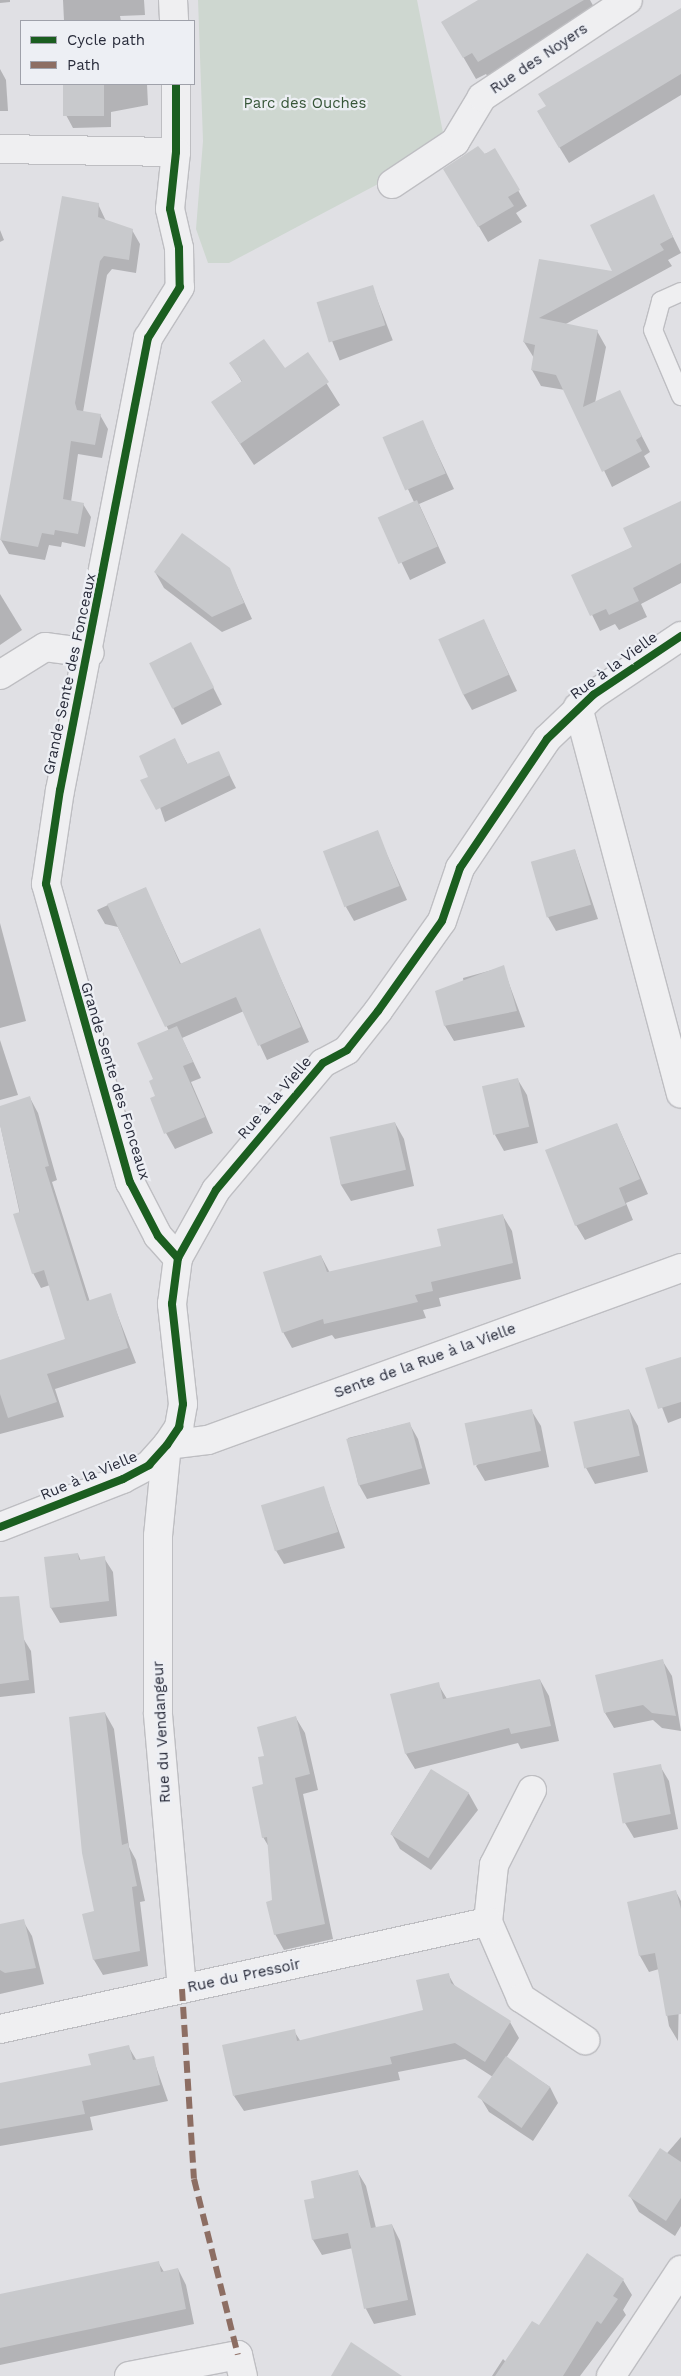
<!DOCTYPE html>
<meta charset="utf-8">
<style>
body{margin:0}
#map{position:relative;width:681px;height:2376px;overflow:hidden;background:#e0e0e4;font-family:"Work Sans",sans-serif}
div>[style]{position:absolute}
.green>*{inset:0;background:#ced7d0}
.shadow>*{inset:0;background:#0003;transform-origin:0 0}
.building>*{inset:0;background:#c8c9cc;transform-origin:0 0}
.roads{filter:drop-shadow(1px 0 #bebec2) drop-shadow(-1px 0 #bebec2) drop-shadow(0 1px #bebec2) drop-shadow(0 -1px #bebec2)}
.service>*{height:18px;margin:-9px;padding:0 9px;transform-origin:9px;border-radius:9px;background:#efeff1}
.minor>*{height:28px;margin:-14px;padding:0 14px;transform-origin:14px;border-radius:14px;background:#efeff1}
.quiet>*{height:6px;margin-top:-3px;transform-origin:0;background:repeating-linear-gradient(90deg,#8d6e63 0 12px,transparent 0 18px)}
.cycleway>*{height:8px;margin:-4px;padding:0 4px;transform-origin:4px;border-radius:4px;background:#1b5e20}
span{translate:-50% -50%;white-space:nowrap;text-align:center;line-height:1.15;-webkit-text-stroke:4.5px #edeff4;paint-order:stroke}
.street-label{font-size:15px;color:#292c3b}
.park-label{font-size:15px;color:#375638}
.legend{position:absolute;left:20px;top:20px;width:175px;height:65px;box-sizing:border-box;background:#edeff4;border:1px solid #9fa1aa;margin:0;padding:6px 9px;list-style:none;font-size:15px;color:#292c3b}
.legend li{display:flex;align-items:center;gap:10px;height:25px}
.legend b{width:25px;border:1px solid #9fa1aa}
</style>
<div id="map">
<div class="green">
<i style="clip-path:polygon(198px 0,417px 0,446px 148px,229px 263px,208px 263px,196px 229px,203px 141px)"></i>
</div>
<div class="shadow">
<i style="clip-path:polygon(0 0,10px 0,10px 2px,0 3px)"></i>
<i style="clip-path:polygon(63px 0,144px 0,145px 15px,120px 16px,121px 21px,64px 21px)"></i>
<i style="clip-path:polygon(480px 0,590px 0,595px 9px,492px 84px,486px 74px,476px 79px,443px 22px)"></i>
<i style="clip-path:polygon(681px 9px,681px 95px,569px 163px,547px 127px)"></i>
<i style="clip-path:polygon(0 69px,6px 80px,8px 111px,0 111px)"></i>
<i style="clip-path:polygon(65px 84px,147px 84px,148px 105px,111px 112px,111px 127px,73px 128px,66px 115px)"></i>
<i style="clip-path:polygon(495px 150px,527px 206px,516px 213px,522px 222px,488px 242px,445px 169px)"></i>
<i style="clip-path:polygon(653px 196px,681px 253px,668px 260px,672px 266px,564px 325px,597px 331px,606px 347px,595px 403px,619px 392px,650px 452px,644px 456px,650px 467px,612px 487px,565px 390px,541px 386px,532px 370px,534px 358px,524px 342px,540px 261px,614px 272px)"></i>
<i style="clip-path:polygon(63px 197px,98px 204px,106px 221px,132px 230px,140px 244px,136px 273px,112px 269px,107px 275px,83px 412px,100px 415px,108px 429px,102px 458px,78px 454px,71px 502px,83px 504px,91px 517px,85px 547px,62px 542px,61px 547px,49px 545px,45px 560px,9px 554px,1px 540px)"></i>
<i style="clip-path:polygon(0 230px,4px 240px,0 242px)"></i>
<i style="left:372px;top:286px;width:58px;height:57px;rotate:69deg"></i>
<i style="clip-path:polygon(308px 354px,340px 405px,254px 465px,213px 403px,242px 382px,231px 364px,284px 370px)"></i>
<i style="clip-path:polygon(422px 421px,454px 489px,419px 504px,446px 563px,410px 580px,380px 518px,414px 502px,384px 438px)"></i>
<i style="clip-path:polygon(681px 503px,681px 583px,641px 604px,647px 617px,619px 630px,615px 624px,600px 631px,573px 576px,633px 547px)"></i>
<i style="clip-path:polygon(229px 569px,252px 619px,222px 632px,164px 588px,155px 572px)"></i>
<i style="clip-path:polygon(0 594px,22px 630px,0 645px)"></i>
<i style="clip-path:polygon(484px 621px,517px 691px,472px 710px,463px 694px)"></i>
<i style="left:191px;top:644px;width:68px;height:45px;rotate:63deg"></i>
<i style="clip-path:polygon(174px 739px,188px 765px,218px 752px,236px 788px,165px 822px,150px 778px)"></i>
<i style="clip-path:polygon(377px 832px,407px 900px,354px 921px,346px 907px)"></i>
<i style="clip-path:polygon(575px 850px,598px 919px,556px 931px,548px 917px)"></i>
<i style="clip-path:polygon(145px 888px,181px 964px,259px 930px,309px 1042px,267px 1060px,244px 1011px,182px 1038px,201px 1078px,191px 1082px,213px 1133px,175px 1149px,166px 1133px,154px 1079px,169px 1031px,118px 927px,105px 924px,97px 910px)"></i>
<i style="clip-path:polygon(0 923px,26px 1021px,0 1028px)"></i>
<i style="clip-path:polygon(503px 967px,525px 1027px,454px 1041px,445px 1026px,464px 985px,463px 978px)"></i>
<i style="clip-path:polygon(0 1040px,18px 1095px,0 1100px)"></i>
<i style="clip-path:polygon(518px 1080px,527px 1095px,538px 1143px,504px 1151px,495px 1135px)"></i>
<i style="clip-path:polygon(30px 1098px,38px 1113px,57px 1180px,52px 1182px,90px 1302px,110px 1295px,136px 1363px,55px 1389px,64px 1417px,0 1434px,0 1361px,67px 1339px,50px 1285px,41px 1288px,33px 1273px,0 1124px,0 1107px)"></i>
<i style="clip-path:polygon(395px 1123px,404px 1139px,414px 1186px,351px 1201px,341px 1185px,332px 1138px)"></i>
<i style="clip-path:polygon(617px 1124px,648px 1194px,626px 1203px,633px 1220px,585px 1240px,576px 1225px)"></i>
<i style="clip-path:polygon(503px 1216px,512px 1231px,521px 1279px,439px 1298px,441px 1306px,423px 1310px,426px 1318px,335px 1339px,332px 1335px,292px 1348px,283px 1332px,321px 1256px,330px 1273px,442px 1247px)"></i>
<i style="clip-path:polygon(681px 1358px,681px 1418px,668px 1423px,647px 1368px)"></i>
<i style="clip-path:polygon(531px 1410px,541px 1426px,549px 1467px,485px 1481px,476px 1466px)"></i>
<i style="clip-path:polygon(629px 1410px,638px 1426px,648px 1472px,595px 1484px,586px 1468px)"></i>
<i style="clip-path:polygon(409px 1423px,418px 1439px,430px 1484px,367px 1499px,358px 1483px,348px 1438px)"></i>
<i style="clip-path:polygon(323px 1487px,345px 1548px,284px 1564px,275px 1549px)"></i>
<i style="clip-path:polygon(78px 1554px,81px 1561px,104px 1558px,113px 1572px,117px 1616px,60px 1623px,51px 1608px,46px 1558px)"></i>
<i style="clip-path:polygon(23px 1638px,31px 1651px,35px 1693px,0 1697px,0 1641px)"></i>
<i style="clip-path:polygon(662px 1660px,672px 1676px,681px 1731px,662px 1728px,653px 1720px,614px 1728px,605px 1713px)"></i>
<i style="clip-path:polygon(540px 1680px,549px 1696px,559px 1741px,521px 1749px,518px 1743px,415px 1769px,406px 1754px,438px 1684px,447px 1699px)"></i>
<i style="clip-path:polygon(105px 1713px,114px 1729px,129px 1847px,136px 1860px,145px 1901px,140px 1902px,148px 1966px,103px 1975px,94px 1960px)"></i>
<i style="clip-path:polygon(296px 1718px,305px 1733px,318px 1790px,303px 1794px,333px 1939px,284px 1950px,275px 1934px,269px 1847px,263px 1837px,265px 1757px)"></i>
<i style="clip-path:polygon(660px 1766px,669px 1781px,678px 1829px,634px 1838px,625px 1823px)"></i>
<i style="clip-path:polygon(431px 1770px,469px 1794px,478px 1810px,431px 1870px,400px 1849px,391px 1833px)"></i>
<i style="clip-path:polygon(676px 1892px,681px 1901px,678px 2041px,669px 2026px,659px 1969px,649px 1972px,640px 1956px,628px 1903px)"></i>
<i style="clip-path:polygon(23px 1921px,32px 1936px,44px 1984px,0 1994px,0 1926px)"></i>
<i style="clip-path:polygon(448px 1974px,456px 1988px,510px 2022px,519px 2038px,506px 2058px,550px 2087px,558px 2103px,533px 2141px,489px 2112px,480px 2097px,493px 2077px,465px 2059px,398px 2072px,400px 2080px,244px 2111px,234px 2096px,294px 2031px,301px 2042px,425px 2011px)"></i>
<i style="clip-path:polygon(128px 2046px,137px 2061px,153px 2058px,168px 2101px,90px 2117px,93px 2130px,0 2146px,0 2085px,92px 2066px)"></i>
<i style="clip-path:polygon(681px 2137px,681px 2226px,675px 2236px,639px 2212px,630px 2196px)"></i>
<i style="clip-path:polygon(357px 2171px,366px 2186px,376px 2228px,392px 2225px,400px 2241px,416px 2315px,374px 2324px,366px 2309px,353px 2248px,322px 2255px,313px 2240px,316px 2198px)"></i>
<i style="clip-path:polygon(158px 2262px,164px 2272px,178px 2269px,186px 2285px,194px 2324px,0 2365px,0 2295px)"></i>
<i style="clip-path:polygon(623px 2280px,632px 2295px,623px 2310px,626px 2315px,580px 2376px,492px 2376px,503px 2359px,506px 2362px,539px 2327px)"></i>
</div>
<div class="building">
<i style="clip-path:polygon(478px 0,584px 0,478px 62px,472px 53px,463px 58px,441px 22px)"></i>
<i style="clip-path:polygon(681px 8px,681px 74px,559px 148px,537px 111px,546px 106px,538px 94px)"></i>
<i style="left:63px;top:84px;width:41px;height:32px"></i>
<i style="clip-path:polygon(478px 146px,485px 154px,495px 148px,520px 190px,508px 197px,514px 206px,478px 227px,443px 169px)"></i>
<i style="clip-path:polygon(654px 194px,673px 237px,660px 244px,664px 250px,539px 318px,598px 330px,583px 407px,620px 390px,642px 436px,636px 440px,642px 451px,602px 472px,556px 375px,531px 370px,535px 345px,523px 342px,539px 259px,612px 271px,590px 225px)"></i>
<i style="clip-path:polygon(62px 196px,99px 203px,98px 217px,133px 229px,129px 260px,104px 256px,100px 261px,75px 403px,77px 410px,101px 414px,95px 445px,71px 441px,63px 499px,84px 503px,78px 534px,55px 530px,54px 535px,42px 533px,38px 547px,0 540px)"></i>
<i style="left:373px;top:285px;width:42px;height:59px;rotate:73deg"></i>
<i style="clip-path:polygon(264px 339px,285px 368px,308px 352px,329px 382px,240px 444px,211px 402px,242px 381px,229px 363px)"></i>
<i style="left:423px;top:420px;width:58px;height:44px;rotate:67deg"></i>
<i style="left:417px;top:500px;width:51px;height:43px;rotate:66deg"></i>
<i style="clip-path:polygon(681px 501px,681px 563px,633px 588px,639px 601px,609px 615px,606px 609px,590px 616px,571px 575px,632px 547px,623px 528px)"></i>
<i style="clip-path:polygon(182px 533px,230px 568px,244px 603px,212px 617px,154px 572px)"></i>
<i style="left:484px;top:619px;width:61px;height:50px;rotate:66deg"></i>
<i style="left:191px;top:642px;width:51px;height:47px;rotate:63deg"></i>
<i style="clip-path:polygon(175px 738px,187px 764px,219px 751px,230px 775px,156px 810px,140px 780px,148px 777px,139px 756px)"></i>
<i style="left:378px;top:830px;width:60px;height:59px;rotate:69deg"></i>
<i style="left:575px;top:849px;width:58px;height:46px;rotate:74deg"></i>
<i style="clip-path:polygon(146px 887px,180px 964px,260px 928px,301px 1027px,258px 1046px,236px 997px,165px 1027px,107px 904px)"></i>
<i style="clip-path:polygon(504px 965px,517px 1011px,444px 1026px,435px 991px)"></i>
<i style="clip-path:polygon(177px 1026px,193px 1062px,183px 1066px,205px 1117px,164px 1134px,150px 1098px,155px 1096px,149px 1081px,153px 1079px,137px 1043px)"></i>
<i style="left:518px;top:1078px;width:50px;height:37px;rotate:77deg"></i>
<i style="clip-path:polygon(30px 1096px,49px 1166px,45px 1167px,87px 1301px,111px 1293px,128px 1348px,47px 1374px,57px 1402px,8px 1418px,0 1394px,0 1360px,65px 1339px,44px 1270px,32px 1274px,13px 1214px,20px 1212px,0 1125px,0 1106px)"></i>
<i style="left:395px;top:1122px;width:49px;height:67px;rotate:77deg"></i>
<i style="clip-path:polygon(617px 1123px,640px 1179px,619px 1188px,626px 1205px,575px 1226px,545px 1150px)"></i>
<i style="clip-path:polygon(503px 1214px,513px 1263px,431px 1282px,433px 1291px,415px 1295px,418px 1302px,324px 1324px,323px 1319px,282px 1333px,263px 1272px,321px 1255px,327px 1272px,441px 1246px,437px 1229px)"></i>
<i style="clip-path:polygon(681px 1357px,681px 1402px,658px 1409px,645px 1368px)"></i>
<i style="left:532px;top:1409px;width:43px;height:69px;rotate:78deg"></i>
<i style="left:629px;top:1409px;width:48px;height:57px;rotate:77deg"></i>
<i style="left:410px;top:1422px;width:48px;height:66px;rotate:75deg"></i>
<i style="left:324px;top:1486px;width:48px;height:66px;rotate:73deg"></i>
<i style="clip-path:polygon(78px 1553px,79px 1560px,105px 1556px,109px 1601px,50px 1608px,44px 1557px)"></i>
<i style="clip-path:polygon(19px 1596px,29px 1680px,0 1684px,0 1597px)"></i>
<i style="clip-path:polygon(663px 1659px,676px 1716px,652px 1713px,643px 1705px,604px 1713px,595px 1675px)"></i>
<i style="clip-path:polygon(540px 1679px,551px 1726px,511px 1734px,509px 1728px,405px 1754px,390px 1694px,439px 1682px,443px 1699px)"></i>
<i style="clip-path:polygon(105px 1712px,122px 1845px,128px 1843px,137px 1886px,132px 1887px,140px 1951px,93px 1960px,82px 1914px,94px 1911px,82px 1853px,69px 1717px)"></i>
<i style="clip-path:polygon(296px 1716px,310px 1774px,295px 1778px,325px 1924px,274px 1935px,266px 1902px,272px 1900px,267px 1837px,262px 1838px,252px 1787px,263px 1784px,258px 1757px,264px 1756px,257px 1727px)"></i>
<i style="left:661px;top:1764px;width:51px;height:49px;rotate:79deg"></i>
<i style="left:431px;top:1769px;width:45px;height:77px;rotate:32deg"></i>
<i style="clip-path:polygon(676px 1890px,681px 1909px,681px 2014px,666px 2016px,655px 1953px,639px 1956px,627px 1902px)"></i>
<i style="clip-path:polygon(24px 1919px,36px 1968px,5px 1973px,0 1970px,0 1924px)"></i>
<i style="clip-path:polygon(449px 1973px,451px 1983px,511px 2021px,485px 2062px,455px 2043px,390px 2057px,392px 2064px,233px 2096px,222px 2045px,295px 2029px,297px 2041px,423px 2010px,416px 1980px)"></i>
<i style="clip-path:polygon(129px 2045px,133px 2060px,154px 2056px,160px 2085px,82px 2101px,85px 2114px,0 2129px,0 2083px,91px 2065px,88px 2054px)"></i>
<i style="left:506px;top:2056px;width:54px;height:50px;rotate:35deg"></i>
<i style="clip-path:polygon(660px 2148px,681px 2162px,681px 2198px,666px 2221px,628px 2196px)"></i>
<i style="clip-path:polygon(358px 2170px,371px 2228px,392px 2224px,408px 2300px,364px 2309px,348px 2233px,312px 2240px,304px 2200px,314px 2198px,311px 2181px)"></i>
<i style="clip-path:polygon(587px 2253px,624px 2279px,613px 2296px,618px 2299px,601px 2324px,597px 2321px,563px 2376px,495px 2376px,532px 2321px,539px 2325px)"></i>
<i style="clip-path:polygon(159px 2261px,161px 2272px,178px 2268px,186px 2309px,0 2348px,0 2294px)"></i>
<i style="clip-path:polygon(351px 2342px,402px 2376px,331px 2376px)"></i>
</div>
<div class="roads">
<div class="service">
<i style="left:681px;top:292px;width:22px;rotate:156deg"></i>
<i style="left:661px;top:301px;width:30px;rotate:105deg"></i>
<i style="left:653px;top:330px;width:72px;rotate:67deg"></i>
</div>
<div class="minor">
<i style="left:173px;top:0;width:21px;rotate:87deg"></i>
<i style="left:176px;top:84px;width:68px;rotate:90deg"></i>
<i style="left:176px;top:152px;width:57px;rotate:96deg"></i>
<i style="left:170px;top:209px;width:40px;rotate:77deg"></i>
<i style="left:179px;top:248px;width:39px;rotate:89deg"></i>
<i style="left:180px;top:287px;width:60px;rotate:122.1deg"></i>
<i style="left:148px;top:338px;width:460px;rotate:101deg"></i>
<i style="left:60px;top:790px;width:95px;rotate:98.5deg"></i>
<i style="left:46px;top:884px;width:310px;rotate:74.3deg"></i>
<i style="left:130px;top:1182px;width:61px;rotate:62.6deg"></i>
<i style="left:158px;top:1236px;width:30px;rotate:48deg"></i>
<i style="left:0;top:149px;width:176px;rotate:1deg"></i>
<i style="left:392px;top:184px;width:76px;rotate:-33.7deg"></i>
<i style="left:455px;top:142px;width:52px;rotate:-59deg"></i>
<i style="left:482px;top:97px;width:175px;rotate:-33.6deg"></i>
<i style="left:0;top:675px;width:53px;rotate:-31.9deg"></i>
<i style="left:45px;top:647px;width:45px;rotate:7.6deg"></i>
<i style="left:578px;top:707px;width:400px;rotate:75.1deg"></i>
<i style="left:0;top:1527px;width:132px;rotate:-21.3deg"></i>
<i style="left:123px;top:1479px;width:30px;rotate:-28deg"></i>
<i style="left:149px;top:1465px;width:27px;rotate:-48deg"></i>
<i style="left:167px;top:1445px;width:22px;rotate:-56deg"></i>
<i style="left:179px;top:1427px;width:23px;rotate:-80deg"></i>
<i style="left:183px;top:1404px;width:101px;rotate:-96.3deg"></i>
<i style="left:172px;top:1304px;width:46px;rotate:-82.6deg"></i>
<i style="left:178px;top:1258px;width:78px;rotate:-60.8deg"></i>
<i style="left:216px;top:1190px;width:166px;rotate:-49.9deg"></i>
<i style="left:323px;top:1063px;width:27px;rotate:-28deg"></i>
<i style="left:347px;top:1050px;width:50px;rotate:-51.5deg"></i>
<i style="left:378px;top:1011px;width:110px;rotate:-54.6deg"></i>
<i style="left:442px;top:921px;width:56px;rotate:-71.2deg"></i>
<i style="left:460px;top:868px;width:156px;rotate:-56deg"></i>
<i style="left:547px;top:739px;width:64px;rotate:-43.7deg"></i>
<i style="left:593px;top:695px;width:106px;rotate:-33.8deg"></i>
<i style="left:532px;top:1790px;width:84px;rotate:116.9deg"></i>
<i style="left:494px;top:1865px;width:57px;rotate:96deg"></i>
<i style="left:488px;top:1922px;width:83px;rotate:66.5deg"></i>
<i style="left:521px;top:1998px;width:77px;rotate:33.3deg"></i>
<i style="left:182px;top:1989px;width:277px;rotate:-95deg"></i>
<i style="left:158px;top:1713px;width:177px;rotate:-90deg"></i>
<i style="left:158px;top:1536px;width:91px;rotate:-84.4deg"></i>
<i style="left:167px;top:1445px;width:41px;rotate:-7deg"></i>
<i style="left:208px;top:1440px;width:503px;rotate:-19.98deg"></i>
<i style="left:0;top:2029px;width:500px;rotate:-12.4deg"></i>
<i style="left:129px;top:2376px;width:111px;rotate:-10.9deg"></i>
<i style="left:238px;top:2355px;width:22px;rotate:77deg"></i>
<i style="left:611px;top:2376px;width:127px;rotate:-56.6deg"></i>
</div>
</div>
<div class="quiet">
<i style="left:182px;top:1989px;width:190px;rotate:86.4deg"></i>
<i style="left:194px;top:2179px;width:181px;rotate:76deg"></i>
</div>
<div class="cycleway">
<i style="left:176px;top:84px;width:68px;rotate:90deg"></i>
<i style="left:176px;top:152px;width:57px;rotate:96deg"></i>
<i style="left:170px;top:209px;width:40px;rotate:77deg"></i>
<i style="left:179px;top:248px;width:39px;rotate:89deg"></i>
<i style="left:180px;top:287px;width:60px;rotate:122.1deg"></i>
<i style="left:148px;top:338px;width:460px;rotate:101deg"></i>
<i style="left:60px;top:790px;width:95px;rotate:98.5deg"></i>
<i style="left:46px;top:884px;width:310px;rotate:74.3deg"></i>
<i style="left:130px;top:1182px;width:61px;rotate:62.6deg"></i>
<i style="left:158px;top:1236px;width:30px;rotate:48deg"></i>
<i style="left:0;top:1527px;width:132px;rotate:-21.3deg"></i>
<i style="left:123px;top:1479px;width:30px;rotate:-28deg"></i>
<i style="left:149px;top:1465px;width:27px;rotate:-48deg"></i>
<i style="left:167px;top:1445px;width:22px;rotate:-56deg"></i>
<i style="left:179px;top:1427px;width:23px;rotate:-80deg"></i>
<i style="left:183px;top:1404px;width:101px;rotate:-96.3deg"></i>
<i style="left:172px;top:1304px;width:46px;rotate:-82.6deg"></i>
<i style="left:178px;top:1258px;width:78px;rotate:-60.8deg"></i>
<i style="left:216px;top:1190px;width:166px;rotate:-49.9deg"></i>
<i style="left:323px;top:1063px;width:27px;rotate:-28deg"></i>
<i style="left:347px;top:1050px;width:50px;rotate:-51.5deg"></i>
<i style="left:378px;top:1011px;width:110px;rotate:-54.6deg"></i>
<i style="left:442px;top:921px;width:56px;rotate:-71.2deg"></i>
<i style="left:460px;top:868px;width:156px;rotate:-56deg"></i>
<i style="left:547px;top:739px;width:64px;rotate:-43.7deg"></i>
<i style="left:593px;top:695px;width:106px;rotate:-33.8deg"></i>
</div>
<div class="street-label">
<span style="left:539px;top:59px;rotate:-34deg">Rue des Noyers</span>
<span style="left:614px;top:666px;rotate:-36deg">Rue à la Vielle</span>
<span style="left:70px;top:674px;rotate:-78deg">Grande Sente des Fonceaux</span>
<span style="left:115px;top:1081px;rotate:73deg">Grande Sente des Fonceaux</span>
<span style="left:275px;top:1098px;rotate:-49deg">Rue à la Vielle</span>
<span style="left:425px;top:1361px;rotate:-20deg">Sente de la Rue à la Vielle</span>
<span style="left:89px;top:1476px;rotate:-23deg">Rue à la Vielle</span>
<span style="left:162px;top:1732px;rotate:-93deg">Rue du Vendangeur</span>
<span style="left:244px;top:1976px;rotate:-12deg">Rue du Pressoir</span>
</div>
<div class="park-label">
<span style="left:305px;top:104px">Parc des Ouches</span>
</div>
<ul class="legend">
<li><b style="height:6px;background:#1b5e20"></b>Cycle path</li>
<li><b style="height:6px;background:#8d6e63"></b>Path</li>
</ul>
</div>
